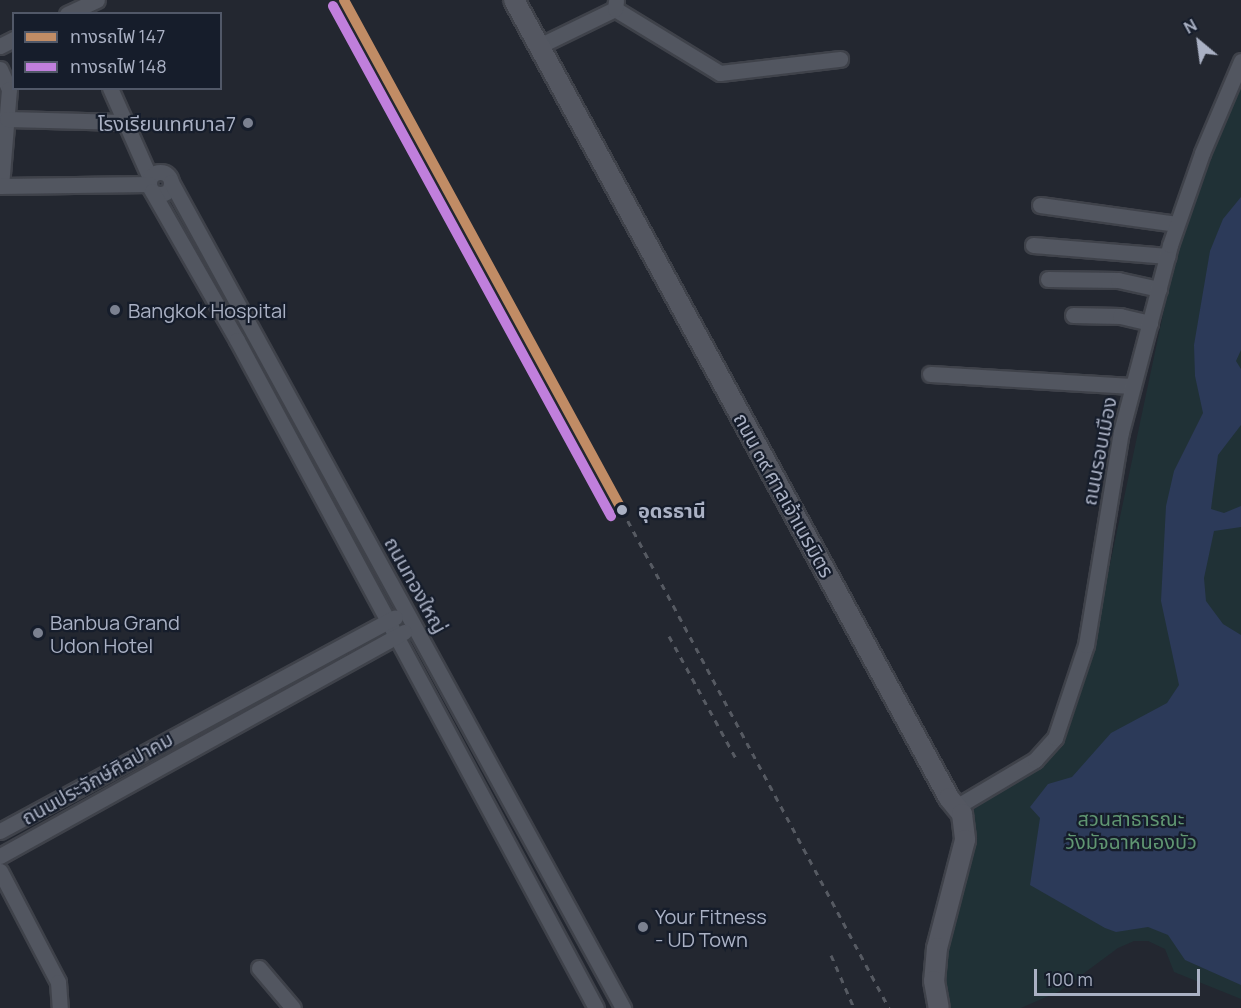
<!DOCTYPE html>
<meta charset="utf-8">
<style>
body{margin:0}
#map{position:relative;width:1241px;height:1008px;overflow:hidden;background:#232730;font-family:Manrope,"Noto Sans Thai",sans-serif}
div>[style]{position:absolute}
.green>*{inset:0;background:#203136}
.water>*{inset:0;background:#2c3a59}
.roads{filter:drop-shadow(2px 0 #3f424a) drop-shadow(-2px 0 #3f424a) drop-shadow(0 2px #3f424a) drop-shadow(0 -2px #3f424a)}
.minor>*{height:15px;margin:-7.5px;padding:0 7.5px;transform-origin:7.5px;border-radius:7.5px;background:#525660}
.minor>.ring{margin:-7.5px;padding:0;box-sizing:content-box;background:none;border:15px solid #525660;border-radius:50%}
.major>*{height:20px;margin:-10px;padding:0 10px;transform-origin:10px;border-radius:10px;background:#545761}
.rail>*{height:3px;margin-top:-1.5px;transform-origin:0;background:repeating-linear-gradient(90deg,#565a62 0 6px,transparent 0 12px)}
.rail-1>*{height:10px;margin:-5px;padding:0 5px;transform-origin:5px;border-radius:5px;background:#c18c65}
.rail-2>*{height:10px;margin:-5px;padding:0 5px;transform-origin:5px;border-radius:5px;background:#c07fdc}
.dots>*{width:16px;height:16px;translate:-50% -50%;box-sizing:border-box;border:3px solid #161d2b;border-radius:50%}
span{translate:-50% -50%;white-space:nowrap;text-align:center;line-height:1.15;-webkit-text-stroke:4.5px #161d2b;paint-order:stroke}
.poi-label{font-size:20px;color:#aab1c4}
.right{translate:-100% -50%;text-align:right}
.left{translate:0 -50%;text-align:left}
.street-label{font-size:20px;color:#aab1c4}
.stop-label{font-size:20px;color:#aab1c4;font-weight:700}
.park-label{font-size:20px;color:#609672}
.legend{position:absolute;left:12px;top:12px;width:210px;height:78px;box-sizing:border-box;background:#161d2b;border:2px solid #515868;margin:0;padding:8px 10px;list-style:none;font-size:18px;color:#aab1c4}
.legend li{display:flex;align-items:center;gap:12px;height:30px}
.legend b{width:30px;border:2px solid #515868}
.north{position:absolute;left:1169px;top:12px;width:60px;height:60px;-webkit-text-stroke:4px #161d2b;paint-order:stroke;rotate:331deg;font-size:16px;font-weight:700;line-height:24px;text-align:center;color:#aab1c4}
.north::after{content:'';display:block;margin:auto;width:21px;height:27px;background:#aab1c4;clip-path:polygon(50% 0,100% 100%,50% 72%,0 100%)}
.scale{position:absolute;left:1034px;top:969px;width:166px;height:27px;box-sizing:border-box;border:3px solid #aab1c4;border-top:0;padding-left:8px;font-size:18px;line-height:21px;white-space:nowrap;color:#aab1c4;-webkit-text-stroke:4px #161d2b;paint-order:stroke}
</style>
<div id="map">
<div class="green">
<i style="clip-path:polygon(1241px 78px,1241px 999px,1174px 972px,1165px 949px,1148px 941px,1134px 941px,1118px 948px,1060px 991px,1021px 1008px,950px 1008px,942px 963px,974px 809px,1042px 765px,1069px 725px,1096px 630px,1179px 239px)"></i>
</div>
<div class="water">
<i style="clip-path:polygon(1241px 197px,1241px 350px,1236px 361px,1241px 369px,1241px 425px,1218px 455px,1211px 509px,1224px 513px,1241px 506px,1241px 527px,1214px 531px,1204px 578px,1206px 601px,1223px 624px,1241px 635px,1241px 985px,1185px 960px,1168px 935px,1148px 927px,1116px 932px,1105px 928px,1030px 885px,1040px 818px,1030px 807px,1048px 784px,1072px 777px,1111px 733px,1167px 703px,1179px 685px,1161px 601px,1166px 506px,1174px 471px,1203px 413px,1195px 376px,1194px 345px,1210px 251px,1223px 219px)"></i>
</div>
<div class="roads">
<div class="minor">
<i style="left:615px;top:9px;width:123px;rotate:31.4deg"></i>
<i style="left:720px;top:73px;width:121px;rotate:-6.7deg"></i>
<i style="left:67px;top:14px;width:33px;rotate:-25deg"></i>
<i style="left:0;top:46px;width:16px;rotate:-27deg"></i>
<i style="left:539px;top:46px;width:85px;rotate:-26deg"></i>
<i style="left:615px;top:9px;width:8px;rotate:-83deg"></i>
<i style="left:0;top:69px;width:22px;rotate:66deg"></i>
<i style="left:9px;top:89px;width:97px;rotate:94.7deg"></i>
<i style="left:110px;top:88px;width:98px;rotate:66deg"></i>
<i style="left:7px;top:119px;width:118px;rotate:1.5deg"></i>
<i class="ring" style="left:149px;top:172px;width:7px;height:7px"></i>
<i style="left:171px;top:182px;width:942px;rotate:61.31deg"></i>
<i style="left:0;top:186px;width:149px;rotate:-0.8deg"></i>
<i style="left:152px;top:191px;width:172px;rotate:60.3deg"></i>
<i style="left:237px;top:340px;width:758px;rotate:61.75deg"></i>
<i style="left:1040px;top:205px;width:138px;rotate:7.9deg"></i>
<i style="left:1033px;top:245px;width:135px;rotate:4.7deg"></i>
<i style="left:1048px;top:279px;width:70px;rotate:0.8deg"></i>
<i style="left:1118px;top:280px;width:42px;rotate:12.4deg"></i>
<i style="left:1073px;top:315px;width:47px;rotate:1.2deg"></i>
<i style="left:1120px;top:316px;width:31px;rotate:13deg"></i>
<i style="left:930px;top:374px;width:203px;rotate:3.4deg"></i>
<i style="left:956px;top:807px;width:92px;rotate:-30.7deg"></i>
<i style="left:1035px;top:760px;width:30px;rotate:-48deg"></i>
<i style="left:1055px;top:738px;width:98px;rotate:-71.6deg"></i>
<i style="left:1086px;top:645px;width:216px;rotate:-80.7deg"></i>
<i style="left:1121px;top:432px;width:193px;rotate:-75.3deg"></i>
<i style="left:1170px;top:245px;width:97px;rotate:-70.8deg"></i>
<i style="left:1202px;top:153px;width:100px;rotate:-67deg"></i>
<i style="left:0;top:831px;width:449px;rotate:-28.4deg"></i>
<i style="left:0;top:856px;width:462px;rotate:-29deg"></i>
<i style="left:0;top:871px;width:125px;rotate:62.4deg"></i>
<i style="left:58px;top:982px;width:26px;rotate:86deg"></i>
<i style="left:259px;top:968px;width:52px;rotate:49.6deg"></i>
</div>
<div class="major">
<i style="left:514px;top:0;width:909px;rotate:61.4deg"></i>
<i style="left:949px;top:798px;width:21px;rotate:51deg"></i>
<i style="left:962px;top:814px;width:26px;rotate:83deg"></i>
<i style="left:965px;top:840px;width:112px;rotate:104.5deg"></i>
<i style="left:937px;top:948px;width:33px;rotate:95deg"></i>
<i style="left:934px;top:981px;width:27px;rotate:80deg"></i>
</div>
</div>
<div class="rail">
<i style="left:622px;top:510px;width:565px;rotate:61.8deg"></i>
<i style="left:669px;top:636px;width:141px;rotate:61.3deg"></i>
<i style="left:831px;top:955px;width:58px;rotate:66.5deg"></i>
</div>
<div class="rail-1">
<i style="left:344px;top:0;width:581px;rotate:61.41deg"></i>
</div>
<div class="rail-2">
<i style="left:333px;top:6px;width:581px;rotate:61.41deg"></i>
</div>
<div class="dots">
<i style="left:248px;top:123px;background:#7b8190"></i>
<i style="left:115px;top:310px;background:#7b8190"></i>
<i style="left:622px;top:510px;background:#aab1c4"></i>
<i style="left:38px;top:633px;background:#7b8190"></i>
<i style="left:643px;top:927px;background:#7b8190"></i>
</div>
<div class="poi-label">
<span class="right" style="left:236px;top:123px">โรงเรียนเทศบาล7</span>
<span class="left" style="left:128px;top:310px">Bangkok Hospital</span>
<span class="left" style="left:50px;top:634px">Banbua Grand<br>Udon Hotel</span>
<span class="left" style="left:655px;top:928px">Your Fitness<br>- UD Town</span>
</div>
<div class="street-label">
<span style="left:1099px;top:451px;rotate:-79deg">ถนนรอบเมือง</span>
<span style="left:784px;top:495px;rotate:61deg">ถนน ๓๙ ศาลเจ้าเนรมิตร</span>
<span style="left:416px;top:585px;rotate:61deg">ถนนทองใหญ่</span>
<span style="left:97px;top:778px;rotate:-29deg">ถนนประจักษ์ศิลปาคม</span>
</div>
<div class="stop-label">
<span class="left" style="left:638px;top:510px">อุดรธานี</span>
</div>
<div class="park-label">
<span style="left:1131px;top:830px">สวนสาธารณะ<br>วังมัจฉาหนองบัว</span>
</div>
<ul class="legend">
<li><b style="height:8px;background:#c18c65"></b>ทางรถไฟ 147</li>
<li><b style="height:8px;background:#c07fdc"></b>ทางรถไฟ 148</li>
</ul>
<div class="north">N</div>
<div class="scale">100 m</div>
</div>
